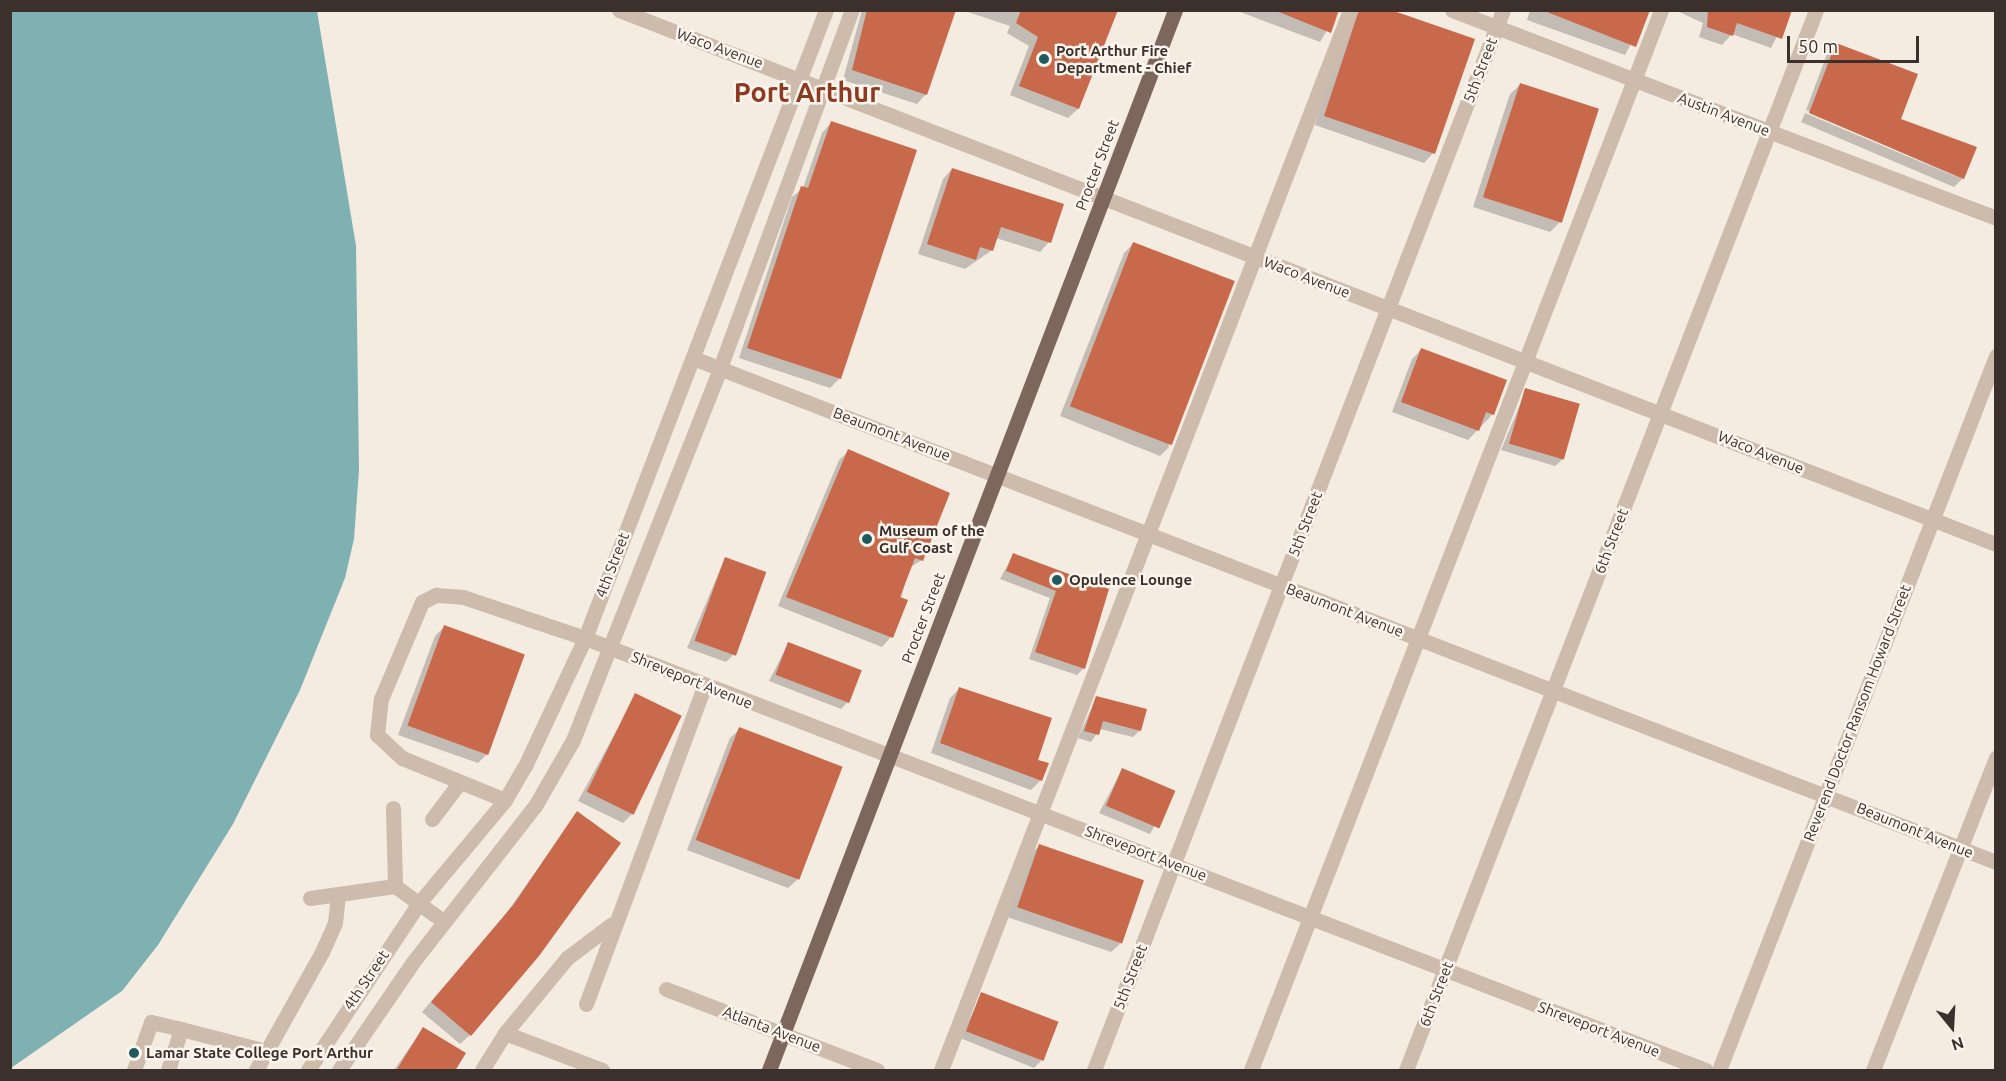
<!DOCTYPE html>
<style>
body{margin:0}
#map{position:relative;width:2006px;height:1081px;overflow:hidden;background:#f4ebe1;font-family:Ubuntu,sans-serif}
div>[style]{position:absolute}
.water>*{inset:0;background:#7fb0b2}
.shadow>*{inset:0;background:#0003}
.building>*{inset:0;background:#c8694b;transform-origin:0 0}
.minor>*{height:15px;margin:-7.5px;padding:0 7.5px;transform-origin:7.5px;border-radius:7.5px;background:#cdbbac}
.major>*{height:15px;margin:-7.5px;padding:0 7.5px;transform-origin:7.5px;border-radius:7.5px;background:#7d675c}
.dots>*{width:16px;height:16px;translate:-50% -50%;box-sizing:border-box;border:3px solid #fbf5ee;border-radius:50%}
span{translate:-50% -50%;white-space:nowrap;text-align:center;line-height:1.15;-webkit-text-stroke:5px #fbf5ee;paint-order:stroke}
.street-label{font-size:15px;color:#3b302b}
.poi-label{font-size:15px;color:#3b302b;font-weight:700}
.left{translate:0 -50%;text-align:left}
.town-label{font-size:27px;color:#8c3b22;font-weight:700}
.frame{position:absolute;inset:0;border:12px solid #3b302b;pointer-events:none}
.north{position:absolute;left:1922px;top:997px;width:60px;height:60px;-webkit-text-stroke:4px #fbf5ee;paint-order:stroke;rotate:162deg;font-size:16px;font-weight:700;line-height:24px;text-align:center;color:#3b302b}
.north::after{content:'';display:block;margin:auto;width:21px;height:27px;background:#3b302b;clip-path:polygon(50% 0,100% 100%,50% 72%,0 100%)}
.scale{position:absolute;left:1787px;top:36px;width:132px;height:27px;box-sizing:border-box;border:3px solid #3b302b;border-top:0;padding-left:8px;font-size:18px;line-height:21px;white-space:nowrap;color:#3b302b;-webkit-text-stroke:4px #fbf5ee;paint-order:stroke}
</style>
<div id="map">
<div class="water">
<i style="clip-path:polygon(11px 10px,317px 11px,356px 246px,359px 470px,354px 539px,345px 578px,300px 690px,233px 824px,158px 945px,122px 991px,11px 1068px)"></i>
</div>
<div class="shadow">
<i style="clip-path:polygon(862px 10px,954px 10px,926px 94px,917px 104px,843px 80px)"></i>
<i style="clip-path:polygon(962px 10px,1116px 10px,1078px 109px,1068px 118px,1010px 95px,1029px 46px,1007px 33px,1010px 26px)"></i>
<i style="clip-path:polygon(1235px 10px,1388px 10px,1433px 153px,1424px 163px,1315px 125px,1349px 14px,1338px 12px,1320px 42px)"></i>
<i style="clip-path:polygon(1530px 10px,1649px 10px,1625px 55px,1527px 20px)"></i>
<i style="clip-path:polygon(1675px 10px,1790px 10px,1771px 48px,1732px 34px,1722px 45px,1699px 37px,1703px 23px)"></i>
<i style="clip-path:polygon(1836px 45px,1917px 74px,1899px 119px,1975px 148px,1963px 178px,1954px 187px,1801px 122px,1805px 113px,1961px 179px,1806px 110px,1827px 54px)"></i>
<i style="clip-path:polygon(1520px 85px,1560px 222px,1550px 232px,1473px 207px,1510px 94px)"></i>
<i style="clip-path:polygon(831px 123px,840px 378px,830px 388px,739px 358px,792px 197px,803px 188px,822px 133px)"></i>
<i style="clip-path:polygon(952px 169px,1049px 242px,1040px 252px,996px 238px,992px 250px,965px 269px,918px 254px,943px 179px)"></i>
<i style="clip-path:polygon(1134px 243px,1169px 447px,1160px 456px,1060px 416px,1124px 253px)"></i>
<i style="clip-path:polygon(1421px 350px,1493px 414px,1468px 440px,1392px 412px,1412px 359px)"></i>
<i style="clip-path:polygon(1526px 390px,1563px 459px,1555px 466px,1501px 450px)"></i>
<i style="clip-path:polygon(849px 451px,922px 560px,909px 568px,891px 637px,882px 647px,778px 606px,839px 460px)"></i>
<i style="clip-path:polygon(1013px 555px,1107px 590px,1084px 668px,1077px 675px,1029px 659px,1050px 598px,1000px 579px)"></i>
<i style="clip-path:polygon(725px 558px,733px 655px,726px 662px,687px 648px)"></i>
<i style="clip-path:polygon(444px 627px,487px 754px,478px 763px,398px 735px,435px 636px)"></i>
<i style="clip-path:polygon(788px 644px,848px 702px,841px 709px,769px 681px)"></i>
<i style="clip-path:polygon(960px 688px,1036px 761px,1041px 780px,1031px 790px,931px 753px,950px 698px)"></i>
<i style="clip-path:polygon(636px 695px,632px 814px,623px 823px,578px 801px)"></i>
<i style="clip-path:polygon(1096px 698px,1140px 730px,1133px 737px,1100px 729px,1091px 742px,1078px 738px)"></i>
<i style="clip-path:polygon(740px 729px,798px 879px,788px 888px,687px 850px,730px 738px)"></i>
<i style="clip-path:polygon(1122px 770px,1173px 792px,1150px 834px,1099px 813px)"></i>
<i style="clip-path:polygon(577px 813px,470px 1035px,460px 1044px,422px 1012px,505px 915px)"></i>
<i style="clip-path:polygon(1039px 846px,1121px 943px,1111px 952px,1007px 917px,1029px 856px)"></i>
<i style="clip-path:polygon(982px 994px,1041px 1061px,1034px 1068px,960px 1038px)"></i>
<i style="clip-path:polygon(423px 1029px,453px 1070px,394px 1070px)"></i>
</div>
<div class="building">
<i style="clip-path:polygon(867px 10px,956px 10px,927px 95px,852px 70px)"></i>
<i style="clip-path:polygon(1021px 10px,1118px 10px,1079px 109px,1019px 86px,1038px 37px,1016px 23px)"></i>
<i style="clip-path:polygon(1274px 10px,1339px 10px,1331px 33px)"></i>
<i style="clip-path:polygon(1359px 10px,1391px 10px,1475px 39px,1435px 154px,1324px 116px)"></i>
<i style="clip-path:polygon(1542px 10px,1650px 10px,1636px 47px)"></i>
<i style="clip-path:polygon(1708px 10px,1792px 10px,1782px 39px,1737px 23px,1733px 36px,1707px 27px)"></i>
<i style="clip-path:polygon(1836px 43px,1918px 74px,1901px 119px,1977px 147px,1964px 179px,1809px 113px)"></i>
<i style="left:1520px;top:83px;width:83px;height:120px;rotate:18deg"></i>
<i style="clip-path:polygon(831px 121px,917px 150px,841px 379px,747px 348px,801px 186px,808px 188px)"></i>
<i style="clip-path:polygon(952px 168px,1064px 204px,1051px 243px,1001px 227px,993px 251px,980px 247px,976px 260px,927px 244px)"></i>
<i style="left:1133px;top:242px;width:109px;height:176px;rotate:21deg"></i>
<i style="clip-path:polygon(1421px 348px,1507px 380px,1494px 415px,1486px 412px,1479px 431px,1401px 402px)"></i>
<i style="left:1525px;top:388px;width:57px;height:58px;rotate:16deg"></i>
<i style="clip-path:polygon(848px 449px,950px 493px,923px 561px,915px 558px,900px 597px,908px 600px,893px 638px,786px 597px)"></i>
<i style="clip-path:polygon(1013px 553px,1109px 589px,1085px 669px,1035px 652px,1056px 591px,1006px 571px)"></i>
<i style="left:725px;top:557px;width:44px;height:89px;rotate:20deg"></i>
<i style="left:444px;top:625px;width:86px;height:107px;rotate:20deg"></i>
<i style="left:788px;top:642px;width:79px;height:35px;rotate:21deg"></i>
<i style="clip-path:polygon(959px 687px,1052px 718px,1038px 760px,1049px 763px,1042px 781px,940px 743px)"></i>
<i style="left:635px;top:693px;width:52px;height:110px;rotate:26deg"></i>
<i style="clip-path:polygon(1096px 696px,1147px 709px,1141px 731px,1103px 721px,1099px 735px,1084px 731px)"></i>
<i style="left:739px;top:727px;width:111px;height:121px;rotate:21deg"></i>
<i style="left:1122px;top:768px;width:58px;height:41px;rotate:23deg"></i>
<i style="clip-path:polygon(577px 811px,621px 843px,539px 956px,471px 1036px,431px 1002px,514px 904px)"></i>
<i style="left:1039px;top:844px;width:111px;height:67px;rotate:19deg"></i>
<i style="left:981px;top:992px;width:83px;height:42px;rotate:21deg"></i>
<i style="clip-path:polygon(423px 1027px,466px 1053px,455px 1071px,396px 1071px)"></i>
</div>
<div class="minor">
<i style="left:619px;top:10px;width:1477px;rotate:21.2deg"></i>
<i style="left:1452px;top:10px;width:582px;rotate:20.92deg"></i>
<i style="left:693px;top:358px;width:1397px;rotate:21.15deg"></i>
<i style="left:505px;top:800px;width:111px;rotate:-157.8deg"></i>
<i style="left:402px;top:758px;width:34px;rotate:-137deg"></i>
<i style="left:377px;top:735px;width:36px;rotate:-84deg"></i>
<i style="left:381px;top:699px;width:105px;rotate:-67.1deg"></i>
<i style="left:422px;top:602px;width:16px;rotate:-27deg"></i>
<i style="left:436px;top:595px;width:27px;rotate:4deg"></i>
<i style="left:463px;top:597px;width:129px;rotate:18.6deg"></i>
<i style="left:585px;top:638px;width:1201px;rotate:21.08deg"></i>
<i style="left:393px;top:808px;width:78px;rotate:88.5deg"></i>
<i style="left:395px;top:886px;width:59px;rotate:36.1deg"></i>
<i style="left:432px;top:819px;width:46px;rotate:-52.9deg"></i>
<i style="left:310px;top:898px;width:86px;rotate:-8deg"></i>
<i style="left:666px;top:989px;width:226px;rotate:21deg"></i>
<i style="left:586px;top:1004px;width:339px;rotate:-69.6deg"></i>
<i style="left:505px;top:1033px;width:97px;rotate:-50.4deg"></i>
<i style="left:567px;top:958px;width:56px;rotate:-37.1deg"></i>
<i style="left:134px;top:1070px;width:51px;rotate:-70.5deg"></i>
<i style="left:151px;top:1022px;width:31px;rotate:13deg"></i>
<i style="left:168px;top:1070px;width:43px;rotate:-72.4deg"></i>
<i style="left:181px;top:1029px;width:88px;rotate:14.5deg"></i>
<i style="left:256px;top:1070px;width:135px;rotate:-60.8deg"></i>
<i style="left:322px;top:952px;width:32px;rotate:-66deg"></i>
<i style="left:335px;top:923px;width:29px;rotate:-84deg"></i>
<i style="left:308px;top:1070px;width:201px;rotate:-56.4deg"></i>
<i style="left:419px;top:903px;width:134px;rotate:-50.1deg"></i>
<i style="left:505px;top:800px;width:39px;rotate:-60deg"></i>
<i style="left:525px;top:766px;width:141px;rotate:-64.9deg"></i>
<i style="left:585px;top:638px;width:673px;rotate:-69.01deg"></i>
<i style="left:339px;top:1070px;width:131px;rotate:-55.6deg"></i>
<i style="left:413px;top:962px;width:198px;rotate:-52deg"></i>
<i style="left:535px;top:806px;width:76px;rotate:-60.1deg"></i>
<i style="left:573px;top:740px;width:400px;rotate:-68.4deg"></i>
<i style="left:720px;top:368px;width:382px;rotate:-69.8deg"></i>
<i style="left:482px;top:1070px;width:44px;rotate:-58.1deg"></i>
<i style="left:505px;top:1033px;width:104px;rotate:20.9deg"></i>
<i style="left:941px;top:1070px;width:1136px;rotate:-68.9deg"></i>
<i style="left:1094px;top:1070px;width:1136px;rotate:-68.9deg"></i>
<i style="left:1251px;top:1070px;width:1137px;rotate:-68.85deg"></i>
<i style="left:1406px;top:1070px;width:1137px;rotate:-68.85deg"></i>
<i style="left:1719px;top:1070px;width:766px;rotate:-68.8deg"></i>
<i style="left:1873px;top:1070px;width:336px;rotate:-68.5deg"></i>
</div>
<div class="major">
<i style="left:769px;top:1070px;width:1135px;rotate:-69.04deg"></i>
</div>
<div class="dots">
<i style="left:1044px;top:59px;background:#1f5a5e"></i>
<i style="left:867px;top:539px;background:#1f5a5e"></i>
<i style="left:1057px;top:580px;background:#1f5a5e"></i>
<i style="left:134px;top:1053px;background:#1f5a5e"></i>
</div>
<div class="street-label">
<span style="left:720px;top:48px;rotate:20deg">Waco Avenue</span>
<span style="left:1480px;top:70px;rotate:-69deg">5th Street</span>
<span style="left:1724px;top:114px;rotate:21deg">Austin Avenue</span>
<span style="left:1097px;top:165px;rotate:-69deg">Procter Street</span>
<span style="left:1307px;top:277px;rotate:21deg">Waco Avenue</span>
<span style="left:892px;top:434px;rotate:21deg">Beaumont Avenue</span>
<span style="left:1761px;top:452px;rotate:22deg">Waco Avenue</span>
<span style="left:1305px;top:524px;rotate:-69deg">5th Street</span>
<span style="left:1611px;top:541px;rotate:-69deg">6th Street</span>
<span style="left:612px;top:565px;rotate:-69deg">4th Street</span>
<span style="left:1345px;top:610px;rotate:21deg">Beaumont Avenue</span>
<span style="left:923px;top:618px;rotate:-69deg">Procter Street</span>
<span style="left:692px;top:680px;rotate:22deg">Shreveport Avenue</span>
<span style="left:1857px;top:713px;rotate:-69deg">Reverend Doctor Ransom Howard Street</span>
<span style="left:1915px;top:830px;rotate:22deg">Beaumont Avenue</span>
<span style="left:1146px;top:853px;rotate:21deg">Shreveport Avenue</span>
<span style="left:1130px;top:977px;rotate:-69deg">5th Street</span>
<span style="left:366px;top:980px;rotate:-56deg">4th Street</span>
<span style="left:1436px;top:994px;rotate:-69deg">6th Street</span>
<span style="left:772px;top:1029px;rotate:21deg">Atlanta Avenue</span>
<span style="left:1599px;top:1029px;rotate:21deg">Shreveport Avenue</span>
</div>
<div class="poi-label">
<span class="left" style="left:1056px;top:59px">Port Arthur Fire<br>Department - Chief</span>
<span class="left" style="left:879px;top:539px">Museum of the<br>Gulf Coast</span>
<span class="left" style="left:1069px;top:580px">Opulence Lounge</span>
<span class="left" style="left:146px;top:1053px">Lamar State College Port Arthur</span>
</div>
<div class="town-label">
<span style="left:807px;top:93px">Port Arthur</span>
</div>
<div class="frame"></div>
<div class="north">N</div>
<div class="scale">50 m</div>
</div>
